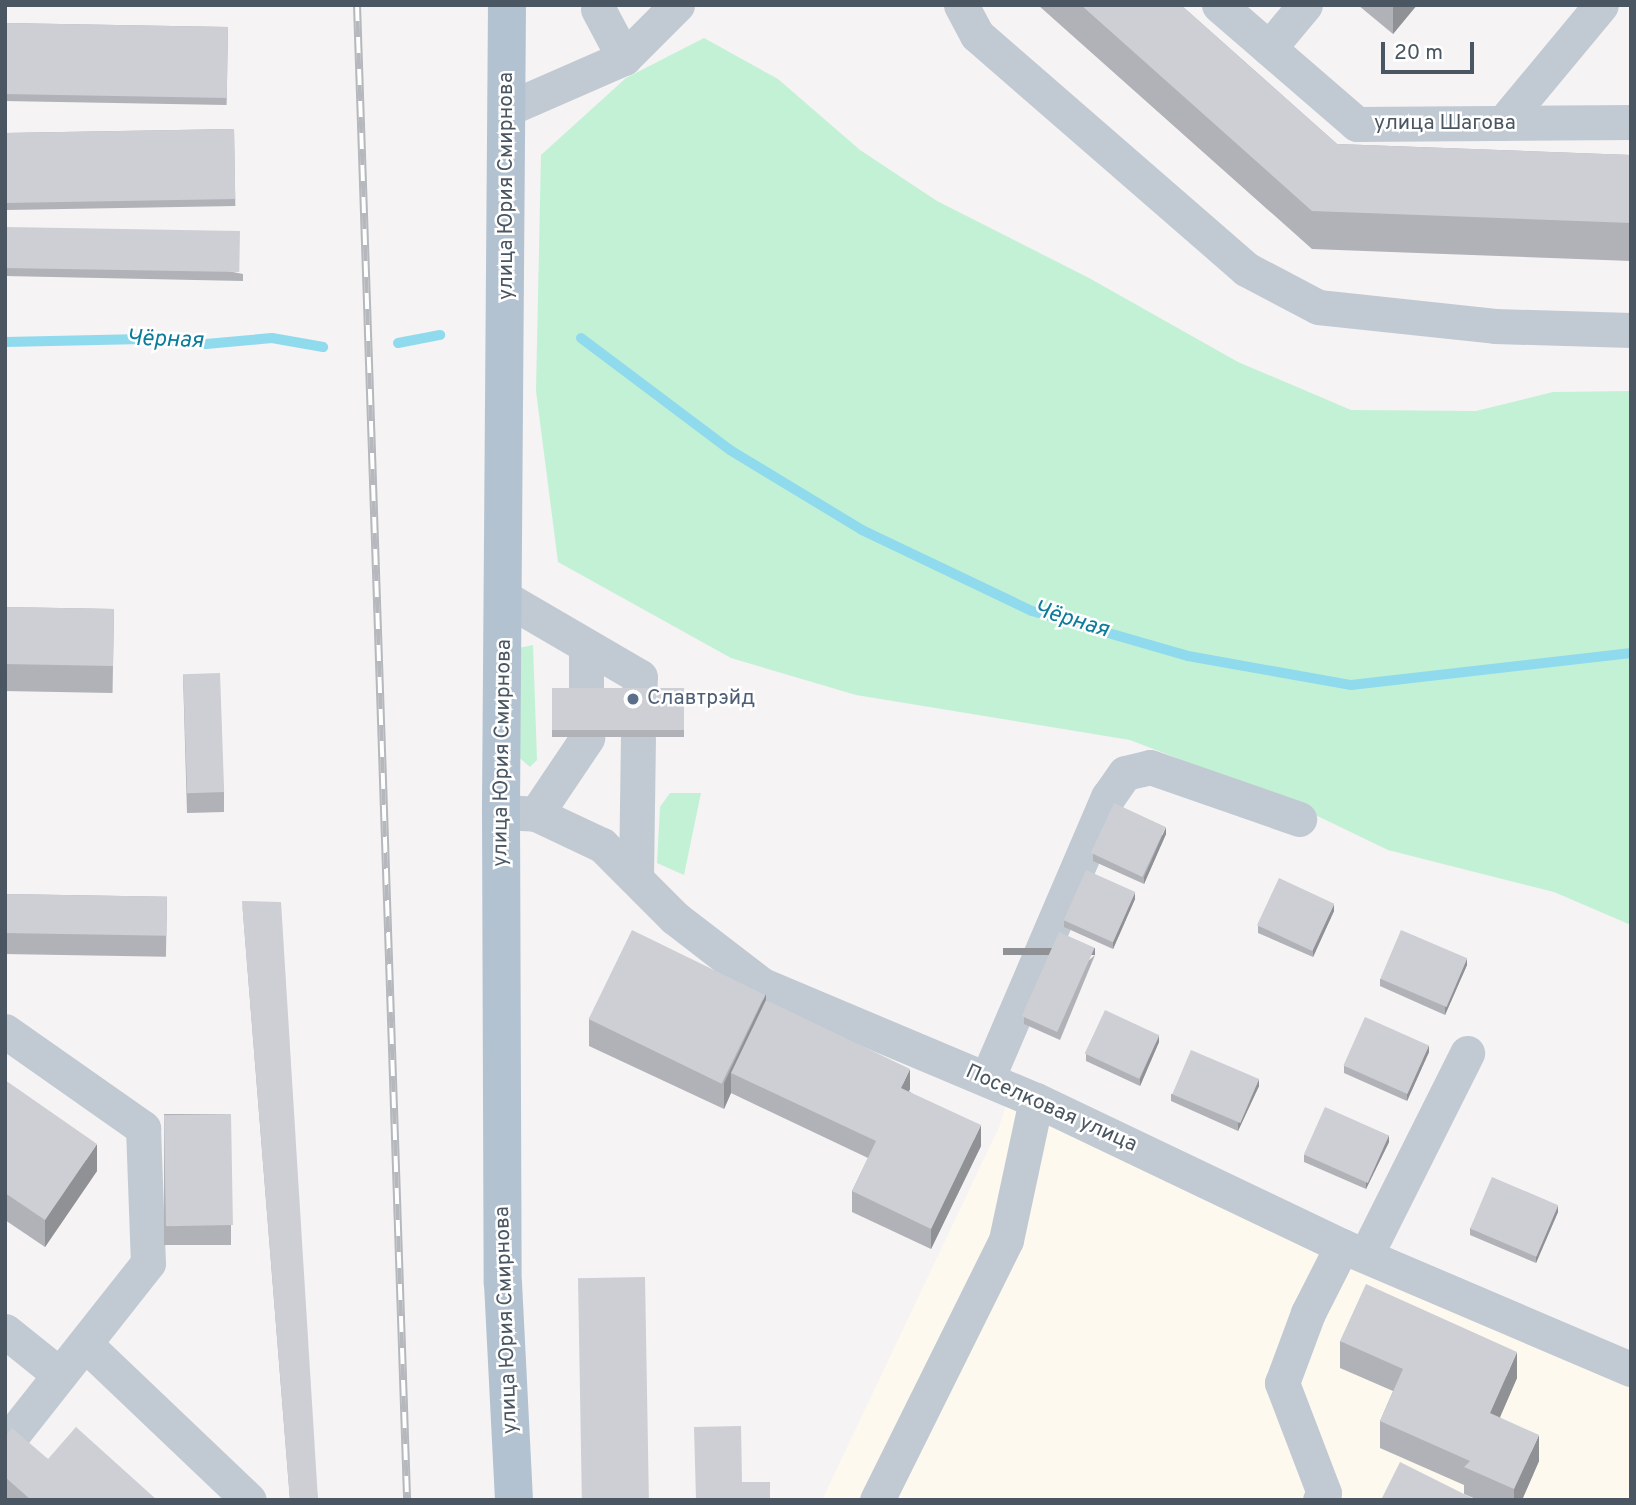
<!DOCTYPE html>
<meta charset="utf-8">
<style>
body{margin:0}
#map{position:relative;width:1636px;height:1505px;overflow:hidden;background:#f5f3f3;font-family:Overpass,sans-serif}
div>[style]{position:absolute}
.commercial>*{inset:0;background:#fdf9ef}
.green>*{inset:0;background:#c3f1d5}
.stream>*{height:10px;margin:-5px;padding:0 5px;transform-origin:5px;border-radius:5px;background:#90daee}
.minor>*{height:35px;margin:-17.5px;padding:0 17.5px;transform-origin:17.5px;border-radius:17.5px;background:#c1cad2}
.major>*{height:38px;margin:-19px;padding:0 19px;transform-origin:19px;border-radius:19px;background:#b3c2d1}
.rail>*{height:8px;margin-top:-4px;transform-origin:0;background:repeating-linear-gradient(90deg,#fff 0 16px,#b5b8bd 0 32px);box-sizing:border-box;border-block:2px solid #b5b8bd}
.wall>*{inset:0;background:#b0b2b7;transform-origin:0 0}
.shaded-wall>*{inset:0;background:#909195;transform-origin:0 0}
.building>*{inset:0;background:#cdcfd5;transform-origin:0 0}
.dots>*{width:19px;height:19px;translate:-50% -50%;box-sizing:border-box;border:4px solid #fff;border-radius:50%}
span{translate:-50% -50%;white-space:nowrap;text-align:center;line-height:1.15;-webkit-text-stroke:5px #fff;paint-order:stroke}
.street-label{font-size:21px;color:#4a5661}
.service-label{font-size:21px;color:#4e5e75}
.left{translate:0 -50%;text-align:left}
.water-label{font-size:23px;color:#0c7c9b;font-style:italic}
.frame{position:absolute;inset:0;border:7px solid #4a5661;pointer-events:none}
.scale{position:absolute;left:1381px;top:42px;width:93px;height:32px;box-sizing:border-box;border:4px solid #4a5661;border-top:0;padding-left:9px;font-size:21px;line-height:24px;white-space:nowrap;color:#4a5661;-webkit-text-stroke:5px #fff;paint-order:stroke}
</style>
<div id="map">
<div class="commercial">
<i style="clip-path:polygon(1011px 1089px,1631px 1358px,1631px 1500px,822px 1500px,999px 1127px)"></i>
</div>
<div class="green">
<i style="clip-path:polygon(704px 38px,778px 79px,860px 150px,937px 201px,1089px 278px,1238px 362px,1351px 410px,1476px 411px,1553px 392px,1631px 391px,1631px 925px,1554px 892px,1388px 850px,1278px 797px,1130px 740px,856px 695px,731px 658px,558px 562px,536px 391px,541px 155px,626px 78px)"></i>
<i style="clip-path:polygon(533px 645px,537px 760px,530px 767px,516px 755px,519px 648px)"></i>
<i style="clip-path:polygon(670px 793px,701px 793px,684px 875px,657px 863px,660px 807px)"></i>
</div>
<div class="stream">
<i style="left:581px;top:338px;width:186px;rotate:36.9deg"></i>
<i style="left:730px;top:450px;width:154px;rotate:31.2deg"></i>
<i style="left:862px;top:530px;width:188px;rotate:25.5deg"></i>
<i style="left:1032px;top:611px;width:162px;rotate:16.1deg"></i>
<i style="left:1188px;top:656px;width:166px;rotate:10.1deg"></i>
<i style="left:1351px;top:685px;width:282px;rotate:-6.5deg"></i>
<i style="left:5px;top:342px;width:138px;rotate:-1.2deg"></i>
<i style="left:143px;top:339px;width:63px;rotate:4.5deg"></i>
<i style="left:206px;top:344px;width:66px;rotate:-5.2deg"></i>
<i style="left:272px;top:338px;width:52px;rotate:10deg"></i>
<i style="left:398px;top:343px;width:43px;rotate:-10.8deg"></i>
</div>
<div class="minor">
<i style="left:961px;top:5px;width:34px;rotate:62deg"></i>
<i style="left:977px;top:35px;width:357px;rotate:41deg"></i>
<i style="left:1246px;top:269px;width:81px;rotate:27.8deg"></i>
<i style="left:1318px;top:307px;width:178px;rotate:6.1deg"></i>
<i style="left:1495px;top:326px;width:136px;rotate:1.7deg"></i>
<i style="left:1219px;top:5px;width:182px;rotate:40.8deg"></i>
<i style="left:1357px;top:124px;width:274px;rotate:-0.4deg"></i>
<i style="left:598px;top:9px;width:55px;rotate:62deg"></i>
<i style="left:1269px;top:48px;width:56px;rotate:-50.1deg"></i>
<i style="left:507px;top:109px;width:128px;rotate:-23.6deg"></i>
<i style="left:624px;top:58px;width:75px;rotate:-45deg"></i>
<i style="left:1503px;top:123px;width:153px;rotate:-50.3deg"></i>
<i style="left:505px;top:598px;width:156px;rotate:30.3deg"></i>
<i style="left:640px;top:677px;width:17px;rotate:93deg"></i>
<i style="left:586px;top:649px;width:45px;rotate:90deg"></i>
<i style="left:501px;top:812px;width:35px;rotate:3deg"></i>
<i style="left:536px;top:814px;width:73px;rotate:25.2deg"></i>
<i style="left:602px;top:845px;width:103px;rotate:45deg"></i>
<i style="left:675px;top:918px;width:110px;rotate:37.6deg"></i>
<i style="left:762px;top:985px;width:297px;rotate:22.8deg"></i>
<i style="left:1036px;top:1100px;width:339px;rotate:25.5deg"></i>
<i style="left:1342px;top:1246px;width:314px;rotate:23.1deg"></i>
<i style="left:536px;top:814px;width:92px;rotate:-56.1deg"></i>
<i style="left:636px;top:878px;width:140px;rotate:-89.2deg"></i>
<i style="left:5px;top:1031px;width:169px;rotate:35.1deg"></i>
<i style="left:143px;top:1128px;width:135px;rotate:87.9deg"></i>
<i style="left:148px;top:1263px;width:231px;rotate:128.3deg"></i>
<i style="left:987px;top:1079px;width:307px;rotate:-66.8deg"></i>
<i style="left:1108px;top:797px;width:29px;rotate:-55deg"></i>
<i style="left:1125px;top:773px;width:26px;rotate:-13deg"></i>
<i style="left:1150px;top:767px;width:158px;rotate:19.2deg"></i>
<i style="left:1366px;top:1255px;width:226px;rotate:-63.4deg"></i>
<i style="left:5px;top:1331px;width:70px;rotate:38.7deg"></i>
<i style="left:85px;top:1344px;width:226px;rotate:43.6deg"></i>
<i style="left:877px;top:1500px;width:290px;rotate:-63.6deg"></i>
<i style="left:1006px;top:1240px;width:143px;rotate:-77.9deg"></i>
<i style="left:1320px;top:1500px;width:8px;rotate:-60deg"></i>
<i style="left:1324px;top:1493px;width:118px;rotate:-110.9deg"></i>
<i style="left:1282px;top:1383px;width:75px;rotate:-69.6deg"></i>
<i style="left:1308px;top:1313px;width:75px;rotate:-63.1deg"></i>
</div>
<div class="major">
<i style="left:507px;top:5px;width:807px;rotate:90.43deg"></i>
<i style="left:501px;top:812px;width:471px;rotate:89.8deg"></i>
<i style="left:503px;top:1283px;width:217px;rotate:87.1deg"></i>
</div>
<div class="rail">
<i style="left:357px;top:5px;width:1496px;rotate:88.08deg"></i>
</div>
<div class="wall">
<i style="clip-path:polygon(1038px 5px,1181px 5px,1337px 144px,1631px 155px,1631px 261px,1312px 249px)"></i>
<i style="clip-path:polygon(1358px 5px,1417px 5px,1393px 34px)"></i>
<i style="left:5px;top:23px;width:223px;height:78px;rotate:1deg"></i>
<i style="left:234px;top:129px;width:77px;height:229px;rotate:89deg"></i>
<i style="clip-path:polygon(5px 227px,243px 274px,243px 281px,5px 276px)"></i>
<i style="left:5px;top:607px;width:109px;height:84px;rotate:1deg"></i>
<i style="clip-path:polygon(183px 674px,224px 792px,224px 812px,187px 813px)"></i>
<i style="left:552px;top:688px;width:132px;height:49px"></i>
<i style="clip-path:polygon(1166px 834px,1144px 884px,1093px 861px,1093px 854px)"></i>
<i style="left:5px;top:894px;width:162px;height:60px;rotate:1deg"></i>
<i style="clip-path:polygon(1135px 899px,1113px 949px,1064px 927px,1064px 920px)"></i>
<i style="clip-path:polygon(242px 901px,318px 1500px,290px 1500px)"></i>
<i style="clip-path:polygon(1334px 911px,1313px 957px,1258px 933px,1258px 926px)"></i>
<i style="clip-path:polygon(1095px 955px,1060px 1040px,1024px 1024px,1024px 1017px)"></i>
<i style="clip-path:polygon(1467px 965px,1445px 1015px,1380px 986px,1380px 979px)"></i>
<i style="clip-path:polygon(766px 1000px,910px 1089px,909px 1091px,981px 1146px,931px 1249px,852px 1212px,852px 1191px,868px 1158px,731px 1093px,724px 1109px,589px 1046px,589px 1019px)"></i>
<i style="clip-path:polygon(1159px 1042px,1140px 1086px,1086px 1061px,1086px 1054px)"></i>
<i style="clip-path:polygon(1429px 1052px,1407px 1101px,1344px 1073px,1344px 1066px)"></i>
<i style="clip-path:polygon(5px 1080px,97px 1171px,45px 1247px,5px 1220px)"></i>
<i style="clip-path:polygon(1259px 1086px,1238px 1131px,1171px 1101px,1171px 1094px)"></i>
<i style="left:231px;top:1114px;width:131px;height:67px;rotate:90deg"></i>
<i style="clip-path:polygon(1389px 1142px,1366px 1189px,1304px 1162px,1304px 1155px)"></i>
<i style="clip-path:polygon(1558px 1212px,1536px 1263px,1470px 1235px,1470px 1228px)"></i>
<i style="clip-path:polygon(1340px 1341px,1517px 1378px,1500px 1417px,1539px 1461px,1522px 1500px,1478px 1500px,1464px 1494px,1464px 1485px,1380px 1448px,1380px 1421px,1393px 1391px,1340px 1368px)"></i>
<i style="clip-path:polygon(5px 1436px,48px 1459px,157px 1500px,5px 1500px)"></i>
</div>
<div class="shaded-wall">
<i style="clip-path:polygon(1393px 5px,1417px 5px,1393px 34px)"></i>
<i style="clip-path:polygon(1166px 827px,1166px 834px,1144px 884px,1144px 877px)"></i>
<i style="clip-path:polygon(1135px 892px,1135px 899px,1113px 949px,1113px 942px)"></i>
<i style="clip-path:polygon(1334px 904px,1334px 911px,1313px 957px,1313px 950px)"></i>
<i style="left:1095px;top:948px;width:7px;height:92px;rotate:90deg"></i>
<i style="clip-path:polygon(1467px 958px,1467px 965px,1445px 1015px,1445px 1008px)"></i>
<i style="clip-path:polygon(766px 994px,766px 1021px,731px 1073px,731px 1093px,724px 1109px,724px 1083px)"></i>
<i style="clip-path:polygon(1159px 1035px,1159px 1042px,1140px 1086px,1140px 1079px)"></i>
<i style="clip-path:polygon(1429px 1045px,1429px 1052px,1407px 1101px,1407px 1094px)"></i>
<i style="clip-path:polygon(910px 1069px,910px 1089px,901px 1108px,901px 1088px)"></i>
<i style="clip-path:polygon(1259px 1079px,1259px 1086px,1238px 1131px,1238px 1124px)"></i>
<i style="clip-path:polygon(981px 1125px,981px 1146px,931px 1249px,931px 1229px)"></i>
<i style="clip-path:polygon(1389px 1135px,1389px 1142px,1366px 1189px,1366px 1182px)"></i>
<i style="clip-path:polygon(97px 1144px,97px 1171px,45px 1247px,45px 1220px)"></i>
<i style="clip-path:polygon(1558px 1205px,1558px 1212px,1536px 1263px,1536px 1256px)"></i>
<i style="clip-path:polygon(1517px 1352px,1517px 1378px,1490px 1440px,1490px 1413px)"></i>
<i style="clip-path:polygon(1539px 1435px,1539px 1461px,1522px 1500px,1514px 1500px,1514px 1489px)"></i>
</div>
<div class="building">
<i style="clip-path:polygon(1081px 5px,1181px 5px,1337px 144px,1631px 155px,1631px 223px,1312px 211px)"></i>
<i style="left:5px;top:23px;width:223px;height:71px;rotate:1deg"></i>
<i style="left:234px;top:129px;width:70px;height:229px;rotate:89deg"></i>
<i style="left:5px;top:227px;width:235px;height:41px;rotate:1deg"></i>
<i style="left:5px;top:607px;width:109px;height:57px;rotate:1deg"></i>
<i style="left:220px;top:673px;width:119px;height:37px;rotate:88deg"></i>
<i style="left:552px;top:688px;width:132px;height:42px"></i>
<i style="left:1114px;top:803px;width:57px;height:55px;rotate:25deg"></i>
<i style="left:1086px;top:870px;width:54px;height:55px;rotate:24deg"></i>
<i style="left:1279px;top:878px;width:61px;height:52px;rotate:25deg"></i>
<i style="left:5px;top:894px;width:162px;height:39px;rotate:1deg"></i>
<i style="clip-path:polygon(242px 901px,281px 902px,318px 1500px,290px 1500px)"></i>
<i style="left:632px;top:930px;width:148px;height:99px;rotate:26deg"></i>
<i style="left:1401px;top:930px;width:72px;height:53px;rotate:23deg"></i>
<i style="left:1059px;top:932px;width:39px;height:92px;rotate:24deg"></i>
<i style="clip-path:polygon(766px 1000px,910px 1069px,901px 1088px,981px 1125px,931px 1229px,852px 1191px,876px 1141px,731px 1073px)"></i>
<i style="left:1105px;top:1010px;width:60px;height:48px;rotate:25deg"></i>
<i style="left:1365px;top:1017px;width:70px;height:53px;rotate:24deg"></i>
<i style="left:1191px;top:1050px;width:74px;height:48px;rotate:23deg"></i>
<i style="clip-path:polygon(5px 1080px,97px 1144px,45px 1220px,5px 1193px)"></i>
<i style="left:1325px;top:1107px;width:70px;height:52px;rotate:24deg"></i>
<i style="left:231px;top:1114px;width:111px;height:67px;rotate:89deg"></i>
<i style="left:1492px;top:1177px;width:72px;height:56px;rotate:23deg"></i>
<i style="left:645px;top:1277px;width:223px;height:67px;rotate:89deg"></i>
<i style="clip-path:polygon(1366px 1284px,1517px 1352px,1490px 1413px,1539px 1435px,1514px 1489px,1464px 1467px,1470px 1461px,1380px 1421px,1403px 1369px,1340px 1341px)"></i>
<i style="clip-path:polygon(741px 1426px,742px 1482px,770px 1482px,770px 1500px,696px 1500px,694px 1427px)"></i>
<i style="clip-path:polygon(76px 1427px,157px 1500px,31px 1500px,5px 1477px,5px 1436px,12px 1428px,48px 1459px)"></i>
<i style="clip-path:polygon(1400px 1462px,1476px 1500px,1381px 1500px)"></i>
</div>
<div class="dots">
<i style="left:633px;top:699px;background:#5c6f8a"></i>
</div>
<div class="street-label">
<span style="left:1445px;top:124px">улица Шагова</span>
<span style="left:507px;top:186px;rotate:-90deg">улица Юрия Смирнова</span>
<span style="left:503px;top:753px;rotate:-89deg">улица Юрия Смирнова</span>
<span style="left:1051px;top:1109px;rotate:24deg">Поселковая улица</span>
<span style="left:507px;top:1320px;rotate:-92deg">улица Юрия Смирнова</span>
</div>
<div class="service-label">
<span class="left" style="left:647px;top:699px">Славтрэйд</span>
</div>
<div class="water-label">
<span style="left:165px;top:341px;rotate:2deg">Чёрная</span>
<span style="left:1071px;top:621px;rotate:17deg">Чёрная</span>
</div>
<div class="frame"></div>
<div class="scale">20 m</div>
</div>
